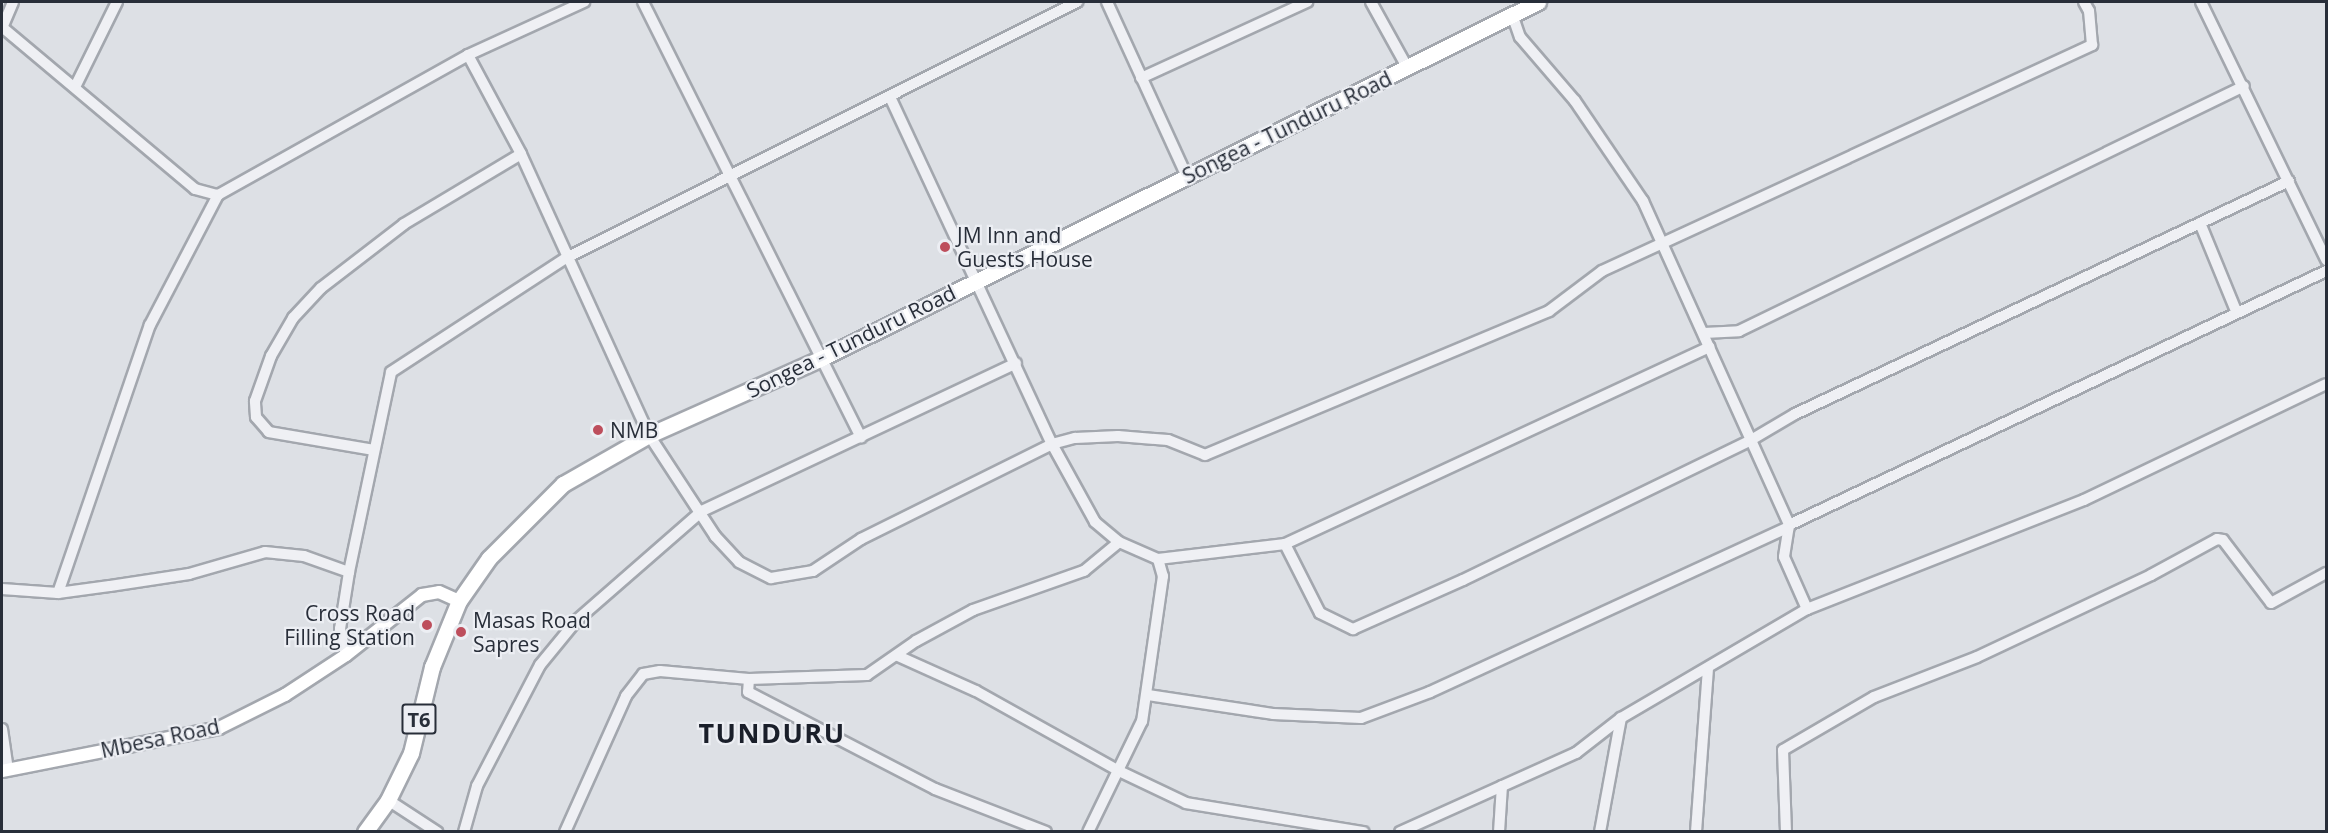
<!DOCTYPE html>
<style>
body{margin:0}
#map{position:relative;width:2328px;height:833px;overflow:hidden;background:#dde0e5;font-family:"Open Sans",sans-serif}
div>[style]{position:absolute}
.roads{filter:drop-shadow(2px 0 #a3a7ae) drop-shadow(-2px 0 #a3a7ae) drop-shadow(0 2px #a3a7ae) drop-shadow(0 -2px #a3a7ae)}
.minor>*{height:10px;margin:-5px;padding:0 5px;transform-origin:5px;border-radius:5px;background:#eff0f4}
.major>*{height:12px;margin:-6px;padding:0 6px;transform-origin:6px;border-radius:6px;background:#fff}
.highway>*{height:15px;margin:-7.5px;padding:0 7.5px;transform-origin:7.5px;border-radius:7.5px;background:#fff}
.dots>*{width:16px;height:16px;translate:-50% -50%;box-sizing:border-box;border:3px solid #eceef3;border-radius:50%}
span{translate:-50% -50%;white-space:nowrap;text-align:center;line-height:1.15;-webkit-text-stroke:4.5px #eceef3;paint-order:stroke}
.shield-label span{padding:2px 4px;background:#eceef3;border:2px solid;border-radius:4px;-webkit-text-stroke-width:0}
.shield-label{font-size:20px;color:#282e39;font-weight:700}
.street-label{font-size:21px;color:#282e39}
.poi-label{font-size:21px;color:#282e39}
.left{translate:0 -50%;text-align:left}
.right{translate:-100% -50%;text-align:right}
.district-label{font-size:27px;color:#1a1f2a;font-weight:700;letter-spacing:1.5px}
.frame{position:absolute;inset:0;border:3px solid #282e39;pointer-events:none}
</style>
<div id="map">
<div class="roads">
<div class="minor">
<i style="left:643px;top:2px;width:487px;rotate:63.4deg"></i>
<i style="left:1107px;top:2px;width:192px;rotate:65.4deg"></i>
<i style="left:1371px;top:2px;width:74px;rotate:61deg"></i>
<i style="left:2201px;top:2px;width:287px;rotate:64.1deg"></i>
<i style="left:1513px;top:17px;width:21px;rotate:71deg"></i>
<i style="left:1520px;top:37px;width:84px;rotate:49.3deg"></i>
<i style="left:1575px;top:101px;width:121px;rotate:55.8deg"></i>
<i style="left:1643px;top:201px;width:355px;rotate:65.7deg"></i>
<i style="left:1789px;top:525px;width:32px;rotate:99deg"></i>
<i style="left:1784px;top:557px;width:57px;rotate:66.1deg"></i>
<i style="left:2px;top:27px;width:252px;rotate:40deg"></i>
<i style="left:195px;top:189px;width:24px;rotate:15deg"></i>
<i style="left:218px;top:195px;width:287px;rotate:-29.2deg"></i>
<i style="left:468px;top:55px;width:128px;rotate:-24.6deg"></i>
<i style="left:2px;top:28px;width:28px;rotate:-67deg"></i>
<i style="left:468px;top:55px;width:112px;rotate:61.8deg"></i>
<i style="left:521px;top:154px;width:309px;rotate:65.5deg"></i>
<i style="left:649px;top:435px;width:121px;rotate:56.8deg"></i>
<i style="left:715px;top:536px;width:35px;rotate:47deg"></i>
<i style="left:739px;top:562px;width:36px;rotate:27deg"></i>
<i style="left:771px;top:578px;width:43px;rotate:-9.5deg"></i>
<i style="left:813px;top:571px;width:58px;rotate:-33.7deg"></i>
<i style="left:861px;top:539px;width:213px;rotate:-26.4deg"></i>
<i style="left:1052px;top:444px;width:24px;rotate:-15deg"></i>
<i style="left:1075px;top:438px;width:43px;rotate:-2.7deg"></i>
<i style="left:1118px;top:436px;width:50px;rotate:4.6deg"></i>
<i style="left:1168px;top:440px;width:40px;rotate:22deg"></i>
<i style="left:1205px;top:455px;width:373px;rotate:-22.7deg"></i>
<i style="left:1549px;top:311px;width:66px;rotate:-37deg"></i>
<i style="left:1602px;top:271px;width:540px;rotate:-24.76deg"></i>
<i style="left:2092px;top:45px;width:34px;rotate:-95deg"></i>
<i style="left:2089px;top:11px;width:10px;rotate:-119deg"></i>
<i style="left:1141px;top:78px;width:183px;rotate:-24.6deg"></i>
<i style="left:75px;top:87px;width:95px;rotate:-63.7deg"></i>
<i style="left:890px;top:97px;width:383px;rotate:65deg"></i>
<i style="left:1052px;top:444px;width:89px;rotate:61.1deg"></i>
<i style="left:1095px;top:522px;width:31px;rotate:40deg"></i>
<i style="left:1119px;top:542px;width:43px;rotate:23.6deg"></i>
<i style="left:1158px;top:559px;width:18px;rotate:74deg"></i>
<i style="left:1163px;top:576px;width:147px;rotate:98.2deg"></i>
<i style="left:1142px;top:721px;width:123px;rotate:115.9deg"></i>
<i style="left:2200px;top:223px;width:97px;rotate:67.7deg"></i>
<i style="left:1704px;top:333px;width:35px;rotate:-3deg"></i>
<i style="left:1739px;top:331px;width:561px;rotate:-25.88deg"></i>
<i style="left:374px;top:450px;width:107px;rotate:-170.3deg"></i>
<i style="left:269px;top:432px;width:20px;rotate:-131deg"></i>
<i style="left:256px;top:417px;width:16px;rotate:-94deg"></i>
<i style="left:255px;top:401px;width:48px;rotate:-70.4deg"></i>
<i style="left:271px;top:356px;width:44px;rotate:-59.9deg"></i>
<i style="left:293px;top:318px;width:41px;rotate:-47deg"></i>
<i style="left:321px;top:288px;width:105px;rotate:-37.6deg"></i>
<i style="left:404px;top:224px;width:136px;rotate:-30.9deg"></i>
<i style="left:1789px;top:525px;width:594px;rotate:-25.31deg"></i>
<i style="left:1285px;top:544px;width:77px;rotate:63.1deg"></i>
<i style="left:1320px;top:613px;width:37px;rotate:26deg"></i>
<i style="left:1353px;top:629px;width:120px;rotate:-24deg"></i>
<i style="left:1463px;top:580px;width:320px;rotate:-25.9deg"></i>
<i style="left:1751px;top:440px;width:51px;rotate:-30.6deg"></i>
<i style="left:1795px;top:414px;width:546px;rotate:-25.25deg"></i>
<i style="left:1158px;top:559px;width:128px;rotate:-6.7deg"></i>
<i style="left:1285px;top:544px;width:468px;rotate:-24.9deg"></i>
<i style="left:2px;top:589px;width:56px;rotate:4.1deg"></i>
<i style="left:58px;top:593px;width:52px;rotate:-7.7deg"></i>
<i style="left:110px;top:586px;width:80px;rotate:-8.6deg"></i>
<i style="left:189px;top:574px;width:79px;rotate:-16.1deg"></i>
<i style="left:265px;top:552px;width:39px;rotate:6deg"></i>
<i style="left:304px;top:556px;width:48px;rotate:19.6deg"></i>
<i style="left:58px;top:593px;width:283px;rotate:-71.1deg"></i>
<i style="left:150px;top:325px;width:147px;rotate:-62.4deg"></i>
<i style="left:346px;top:655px;width:27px;rotate:-103deg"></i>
<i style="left:340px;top:629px;width:58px;rotate:-81deg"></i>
<i style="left:349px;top:572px;width:204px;rotate:-78.1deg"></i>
<i style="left:391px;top:372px;width:209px;rotate:-33.1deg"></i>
<i style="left:566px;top:258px;width:572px;rotate:-26.61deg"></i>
<i style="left:898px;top:656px;width:85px;rotate:24.2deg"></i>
<i style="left:976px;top:691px;width:164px;rotate:29.2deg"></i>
<i style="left:1119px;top:771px;width:74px;rotate:25.5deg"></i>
<i style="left:1186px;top:803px;width:180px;rotate:9.3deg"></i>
<i style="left:749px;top:679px;width:13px;rotate:94deg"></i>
<i style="left:748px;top:692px;width:211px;rotate:27.4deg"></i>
<i style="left:935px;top:789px;width:119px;rotate:21.2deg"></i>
<i style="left:1148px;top:695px;width:126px;rotate:8.6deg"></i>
<i style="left:1273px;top:714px;width:88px;rotate:2.6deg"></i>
<i style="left:1361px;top:718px;width:74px;rotate:-20.6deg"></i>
<i style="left:1430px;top:692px;width:395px;rotate:-24.7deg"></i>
<i style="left:2px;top:729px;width:41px;rotate:81.7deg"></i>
<i style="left:388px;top:800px;width:59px;rotate:33.1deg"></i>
<i style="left:464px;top:832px;width:48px;rotate:-74.2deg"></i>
<i style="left:477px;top:786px;width:136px;rotate:-62.5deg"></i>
<i style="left:540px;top:665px;width:58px;rotate:-50.6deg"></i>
<i style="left:577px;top:620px;width:166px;rotate:-41.1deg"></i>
<i style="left:702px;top:511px;width:347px;rotate:-25.2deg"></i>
<i style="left:565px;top:832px;width:149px;rotate:-65.8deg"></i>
<i style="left:626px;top:696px;width:28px;rotate:-52deg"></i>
<i style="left:643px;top:674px;width:17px;rotate:-10deg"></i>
<i style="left:660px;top:671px;width:89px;rotate:5.1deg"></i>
<i style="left:749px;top:679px;width:118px;rotate:-1.9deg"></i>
<i style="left:867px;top:675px;width:60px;rotate:-34.8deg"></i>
<i style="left:916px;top:641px;width:65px;rotate:-28.5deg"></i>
<i style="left:973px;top:610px;width:118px;rotate:-19.4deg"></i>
<i style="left:1084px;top:571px;width:45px;rotate:-39.6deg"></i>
<i style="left:1400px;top:832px;width:193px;rotate:-24.2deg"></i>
<i style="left:1576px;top:753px;width:57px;rotate:-37.9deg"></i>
<i style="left:1621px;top:718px;width:216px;rotate:-30.4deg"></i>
<i style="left:1807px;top:609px;width:298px;rotate:-21.5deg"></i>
<i style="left:2084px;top:500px;width:268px;rotate:-25.6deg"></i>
<i style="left:1499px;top:832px;width:46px;rotate:-86.3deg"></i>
<i style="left:1600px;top:832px;width:116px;rotate:-79.6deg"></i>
<i style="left:1696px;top:832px;width:164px;rotate:-85.8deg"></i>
<i style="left:1786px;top:832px;width:82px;rotate:-92.1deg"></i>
<i style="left:1783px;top:750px;width:105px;rotate:-30.2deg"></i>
<i style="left:1874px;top:697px;width:110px;rotate:-21.2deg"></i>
<i style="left:1977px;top:657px;width:192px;rotate:-25.2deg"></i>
<i style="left:2151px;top:575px;width:75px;rotate:-28.6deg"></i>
<i style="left:2217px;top:539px;width:6px;rotate:9deg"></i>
<i style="left:2223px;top:540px;width:79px;rotate:52.7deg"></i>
<i style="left:2271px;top:603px;width:63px;rotate:-28.6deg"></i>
</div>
<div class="major">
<i style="left:2px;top:771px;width:221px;rotate:-11.2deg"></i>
<i style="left:219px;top:728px;width:74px;rotate:-26.6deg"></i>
<i style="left:285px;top:695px;width:73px;rotate:-33.3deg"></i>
<i style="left:346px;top:655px;width:97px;rotate:-38.3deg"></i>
<i style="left:422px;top:595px;width:17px;rotate:-10deg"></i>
<i style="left:439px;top:592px;width:22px;rotate:24deg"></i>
</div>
<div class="highway">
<i style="left:365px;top:832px;width:39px;rotate:-54deg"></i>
<i style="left:388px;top:800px;width:52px;rotate:-63.9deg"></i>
<i style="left:411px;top:753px;width:89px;rotate:-76.3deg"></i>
<i style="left:432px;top:667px;width:71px;rotate:-67.8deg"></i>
<i style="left:459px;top:601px;width:52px;rotate:-55.1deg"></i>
<i style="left:489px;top:558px;width:105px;rotate:-45deg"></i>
<i style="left:563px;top:484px;width:99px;rotate:-29.7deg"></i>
<i style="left:649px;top:435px;width:187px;rotate:-24deg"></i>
<i style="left:820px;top:359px;width:802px;rotate:-26.44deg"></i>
</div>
</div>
<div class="dots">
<i style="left:945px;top:247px;background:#bd4e5c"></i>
<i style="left:598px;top:430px;background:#bd4e5c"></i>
<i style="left:427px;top:625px;background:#bd4e5c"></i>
<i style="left:461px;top:632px;background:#bd4e5c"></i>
</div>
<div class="shield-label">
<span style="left:419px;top:719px">T6</span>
</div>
<div class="street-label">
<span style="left:1287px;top:127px;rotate:-26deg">Songea - Tunduru Road</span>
<span style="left:851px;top:341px;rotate:-26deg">Songea - Tunduru Road</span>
<span style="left:160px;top:738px;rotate:-12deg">Mbesa Road</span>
</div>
<div class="poi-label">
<span class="left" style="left:957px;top:247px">JM Inn and<br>Guests House</span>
<span class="left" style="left:610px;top:430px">NMB</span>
<span class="right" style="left:415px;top:625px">Cross Road<br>Filling Station</span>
<span class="left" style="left:473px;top:632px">Masas Road<br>Sapres</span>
</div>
<div class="district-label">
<span style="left:772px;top:733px">TUNDURU</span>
</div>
<div class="frame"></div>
</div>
